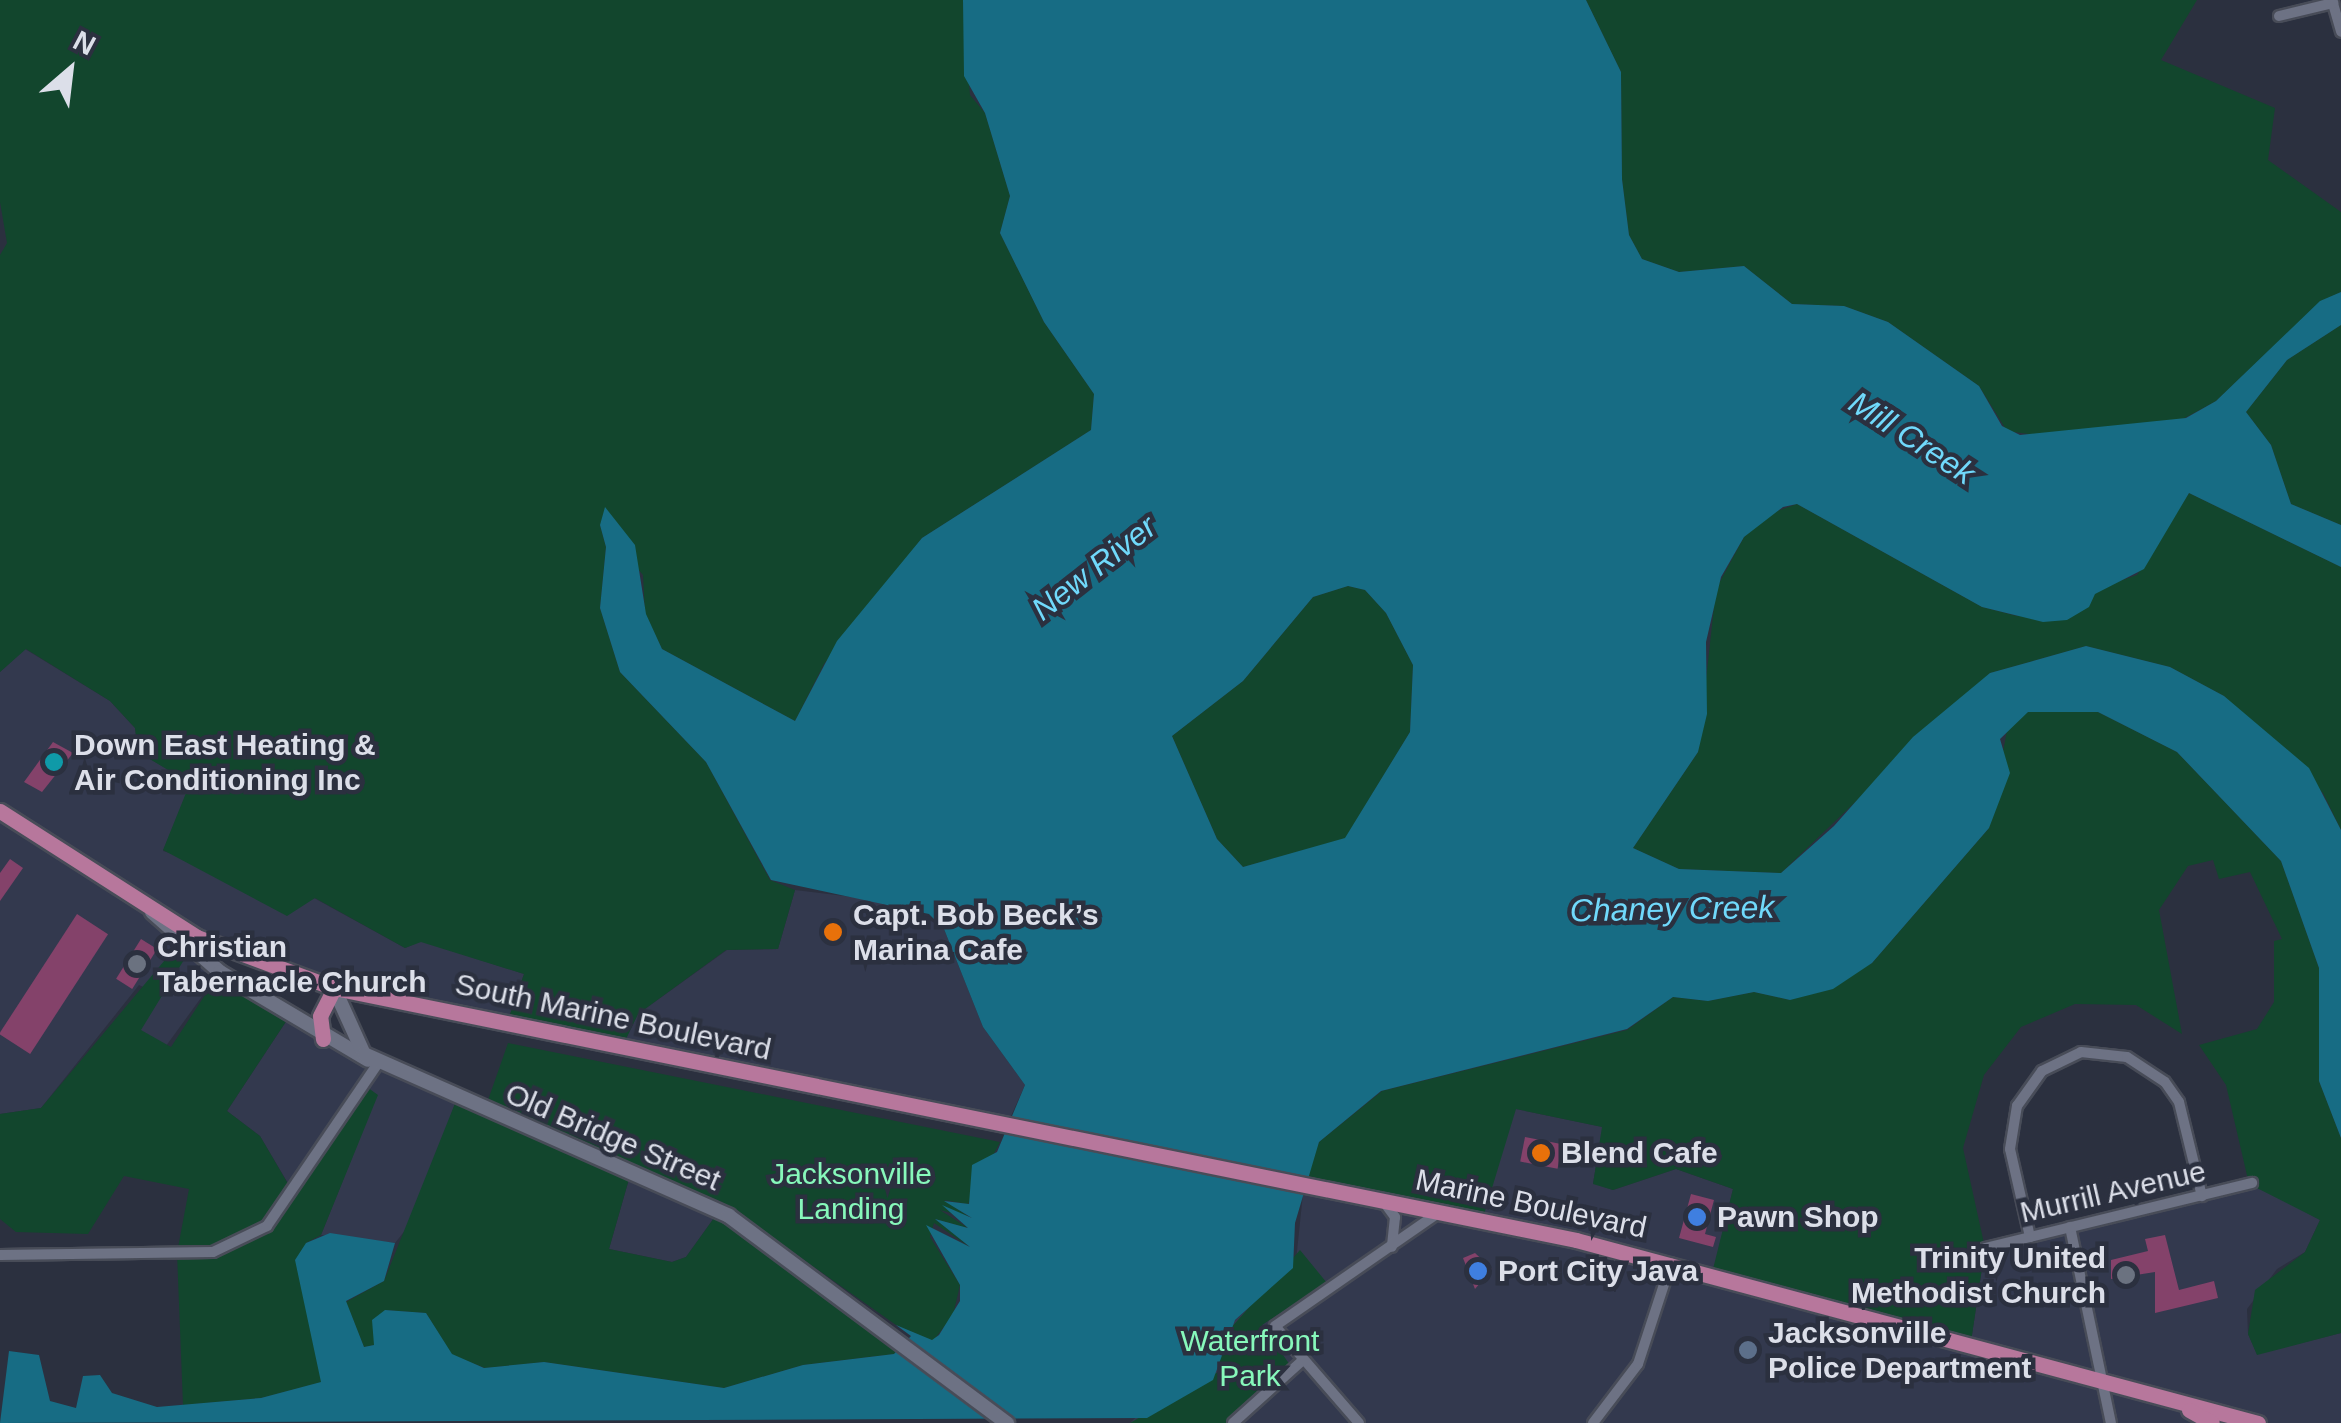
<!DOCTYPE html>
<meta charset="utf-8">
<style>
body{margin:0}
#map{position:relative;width:2341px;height:1423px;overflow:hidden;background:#2b303f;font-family:Helvetica,sans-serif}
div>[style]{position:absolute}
.built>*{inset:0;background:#33394e;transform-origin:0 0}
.green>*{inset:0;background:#12462d}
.water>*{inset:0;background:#176c84}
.building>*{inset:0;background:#84426a;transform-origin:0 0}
.roads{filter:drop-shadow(2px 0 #484c58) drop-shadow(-2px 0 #484c58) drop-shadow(0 2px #484c58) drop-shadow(0 -2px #484c58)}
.street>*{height:10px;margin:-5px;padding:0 5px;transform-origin:5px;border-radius:5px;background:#6d7284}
.secondary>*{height:14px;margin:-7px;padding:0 7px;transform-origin:7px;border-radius:7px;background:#6d7284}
.primary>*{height:15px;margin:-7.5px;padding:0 7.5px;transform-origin:7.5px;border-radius:7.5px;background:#b7779c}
.dots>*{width:28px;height:28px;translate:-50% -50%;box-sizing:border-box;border:5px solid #2b303f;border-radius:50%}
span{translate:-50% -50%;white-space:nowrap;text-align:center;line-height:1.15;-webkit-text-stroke:9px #2b303f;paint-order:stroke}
.poi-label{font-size:30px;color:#dcdfe9;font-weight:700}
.left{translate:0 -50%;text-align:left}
.right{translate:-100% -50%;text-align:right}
.street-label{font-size:30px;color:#dcdfe9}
.park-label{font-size:30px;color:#87f8bb}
.water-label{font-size:32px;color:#70d9fb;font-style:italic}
.north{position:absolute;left:20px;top:20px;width:100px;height:100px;-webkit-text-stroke:8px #2b303f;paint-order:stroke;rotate:28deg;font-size:28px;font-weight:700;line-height:40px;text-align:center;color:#dcdfe9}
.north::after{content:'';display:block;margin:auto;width:35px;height:45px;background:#dcdfe9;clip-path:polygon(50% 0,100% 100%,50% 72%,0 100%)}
</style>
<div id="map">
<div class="built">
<i style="clip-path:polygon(25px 649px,110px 701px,135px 728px,138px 752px,191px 783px,163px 851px,314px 898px,405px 948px,421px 941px,524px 974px,507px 1023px,334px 988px,197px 937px,180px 942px,148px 989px,139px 985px,41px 1108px,0 1114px,0 672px)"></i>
<i style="clip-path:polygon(795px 890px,902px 903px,944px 929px,983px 1027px,1025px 1085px,1007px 1125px,622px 1047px,638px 1014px,727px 950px,778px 949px)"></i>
<i style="left:190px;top:950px;width:37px;height:94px;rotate:36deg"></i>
<i style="clip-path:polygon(289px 1017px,456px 1101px,414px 1219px,395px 1243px,321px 1235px,377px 1095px,364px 1085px,292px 1190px,260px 1136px,227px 1111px)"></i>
<i style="clip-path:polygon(1516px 1109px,1603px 1127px,1593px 1183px,1613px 1190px,1676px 1169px,1733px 1189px,1713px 1272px,1971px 1341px,1985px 1248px,2252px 1183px,2320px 1220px,2305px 1252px,2277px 1269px,2247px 1309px,2248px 1334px,2257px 1354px,2341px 1333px,2341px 1423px,1130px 1423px,1296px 1261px,1304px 1184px)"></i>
<i style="clip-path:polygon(631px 1172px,719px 1211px,686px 1257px,672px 1262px,609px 1249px)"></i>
</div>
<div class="green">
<i style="clip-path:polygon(0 0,963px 0,970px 95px,985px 113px,1010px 196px,1000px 233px,1044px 322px,1094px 394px,1091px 430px,922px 538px,824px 664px,795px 721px,662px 649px,645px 614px,643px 575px,600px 525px,606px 547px,600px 608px,620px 672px,706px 762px,770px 880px,795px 890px,778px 949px,726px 950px,638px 1014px,622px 1047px,507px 1023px,524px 974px,421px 942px,405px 948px,315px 898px,287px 916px,163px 850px,190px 783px,138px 752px,135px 728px,110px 701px,26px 649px,0 672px,0 255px,7px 243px,0 202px)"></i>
<i style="clip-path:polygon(1586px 0,2197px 0,2161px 60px,2275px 108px,2268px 160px,2341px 212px,2341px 292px,2320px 302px,2216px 401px,2181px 420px,2042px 436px,2007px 431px,1979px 386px,1888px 322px,1844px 306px,1792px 304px,1744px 266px,1679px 272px,1642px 259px,1629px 235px,1622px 179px,1621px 72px)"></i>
<i style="clip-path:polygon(2341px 325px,2341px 525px,2291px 504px,2271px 445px,2246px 412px,2287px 360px)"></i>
<i style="clip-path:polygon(2189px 493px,2341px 567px,2341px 830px,2323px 793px,2224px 696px,2170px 667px,2086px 646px,1990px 673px,1781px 873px,1679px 869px,1633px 848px,1698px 752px,1716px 589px,1744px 537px,1769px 514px,1797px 504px,1982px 607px,2017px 616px,2137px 575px)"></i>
<i style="clip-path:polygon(1348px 586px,1365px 590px,1386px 613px,1413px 665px,1410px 732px,1345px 839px,1243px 867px,1217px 839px,1172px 736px,1243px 681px,1313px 597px)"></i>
<i style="clip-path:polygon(2058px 708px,2098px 712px,2177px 752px,2281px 861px,2319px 968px,2319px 1081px,2341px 1138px,2341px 1333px,2257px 1355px,2248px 1334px,2255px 1290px,2305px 1252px,2320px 1220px,2249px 1184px,2226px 1085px,2199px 1045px,2257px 1029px,2274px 1002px,2274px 941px,2282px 939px,2250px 872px,2219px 879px,2213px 860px,2188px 866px,2159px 910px,2182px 1034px,2136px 1005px,2075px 1004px,2021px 1027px,1984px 1075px,1963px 1148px,1985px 1248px,1971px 1342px,1712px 1273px,1733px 1189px,1676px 1169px,1613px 1190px,1593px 1184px,1602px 1127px,1516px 1109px,1482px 1221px,1304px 1184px,1319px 1142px,1382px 1091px,1627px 1030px,1673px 997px,1708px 1001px,1754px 992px,1790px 1000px,1872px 963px,1989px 828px,2008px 725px,2028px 712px)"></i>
<i style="clip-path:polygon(180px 942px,190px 950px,141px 1030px,171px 1047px,220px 972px,289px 1017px,227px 1111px,260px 1136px,291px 1189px,364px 1085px,378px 1095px,321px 1235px,306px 1243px,322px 1382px,261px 1398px,183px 1405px,177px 1253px,189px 1189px,124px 1176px,88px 1234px,16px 1232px,0 1219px,0 1114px,41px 1108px)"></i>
<i style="clip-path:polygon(508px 1043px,1000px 1142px,968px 1204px,944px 1200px,972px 1219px,940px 1210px,968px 1228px,935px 1219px,970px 1247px,934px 1223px,930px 1237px,960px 1285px,953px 1315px,933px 1341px,896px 1325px,722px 1202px,487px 1103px)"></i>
<i style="clip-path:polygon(456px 1101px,631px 1172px,609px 1249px,672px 1262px,686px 1257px,719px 1211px,904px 1343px,894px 1354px,803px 1365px,724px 1388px,544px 1362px,485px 1368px,452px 1355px,426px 1313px,385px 1310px,374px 1345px,364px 1347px,346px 1302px,384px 1281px)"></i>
<i style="clip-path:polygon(1300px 1250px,1327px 1283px,1262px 1325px,1290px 1365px,1226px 1423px,1130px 1423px,1218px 1372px,1222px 1338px)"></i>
</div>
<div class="water">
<i style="clip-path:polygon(evenodd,963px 0,1586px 0,1621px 72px,1622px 179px,1629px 235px,1642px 259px,1679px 272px,1744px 266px,1792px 304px,1844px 306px,1888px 322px,1979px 386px,2002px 426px,2020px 435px,2186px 418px,2216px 401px,2320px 301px,2341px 292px,2341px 325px,2287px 360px,2246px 412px,2271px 445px,2291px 504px,2341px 525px,2341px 567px,2189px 493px,2144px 569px,2095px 594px,2089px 607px,2067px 620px,2043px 622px,1982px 607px,1797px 504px,1783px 507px,1744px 537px,1721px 577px,1706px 642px,1707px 714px,1698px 752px,1633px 848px,1679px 869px,1781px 873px,1834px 826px,1913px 737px,1990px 673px,2086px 646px,2170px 667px,2224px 696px,2309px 768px,2341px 830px,2341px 1138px,2319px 1081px,2319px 968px,2281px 861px,2177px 752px,2098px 712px,2028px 712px,2000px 739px,2010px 773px,1989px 828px,1872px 963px,1833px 989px,1790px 1000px,1754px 992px,1708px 1001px,1673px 997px,1627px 1029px,1381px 1091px,1319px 1142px,1295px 1223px,1293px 1268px,1235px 1320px,1213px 1380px,1147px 1418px,0 1423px,9px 1351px,39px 1355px,50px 1401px,76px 1408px,83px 1376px,100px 1375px,112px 1393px,157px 1407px,261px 1398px,321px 1382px,295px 1260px,306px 1243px,330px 1233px,395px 1243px,384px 1281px,346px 1301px,364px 1347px,374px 1345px,372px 1320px,385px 1310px,426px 1313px,452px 1354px,484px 1368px,544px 1362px,724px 1388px,803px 1365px,894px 1354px,911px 1336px,896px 1325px,932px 1340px,939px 1335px,960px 1301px,960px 1285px,926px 1225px,970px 1247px,935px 1219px,968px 1228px,942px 1205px,972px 1218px,944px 1201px,969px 1204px,972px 1165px,997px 1152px,1025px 1085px,983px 1027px,944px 929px,929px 914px,771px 880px,706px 762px,620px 672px,600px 608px,606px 547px,600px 525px,605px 507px,635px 545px,646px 614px,662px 649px,795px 721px,837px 641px,922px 538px,1091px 430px,1094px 394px,1044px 322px,1000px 233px,1010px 196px,985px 113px,964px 76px,963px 0,1348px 586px,1365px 590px,1386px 613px,1413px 665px,1410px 732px,1345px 838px,1243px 867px,1217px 839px,1172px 736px,1243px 681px,1313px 597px,1348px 586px)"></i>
</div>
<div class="building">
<i style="clip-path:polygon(53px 742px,73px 753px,42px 792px,24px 782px)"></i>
<i style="clip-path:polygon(10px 859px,23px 868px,0 901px,0 873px)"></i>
<i style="left:77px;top:914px;width:37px;height:143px;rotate:33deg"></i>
<i style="left:141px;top:939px;width:19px;height:47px;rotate:32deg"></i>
<i style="left:1525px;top:1137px;width:38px;height:25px;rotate:11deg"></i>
<i style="clip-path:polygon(1691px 1194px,1714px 1200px,1705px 1234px,1716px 1237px,1713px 1247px,1679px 1238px)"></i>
<i style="clip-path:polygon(2165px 1235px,2179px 1290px,2214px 1281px,2218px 1298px,2155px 1313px,2155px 1272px,2111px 1279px,2111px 1260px,2148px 1251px,2145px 1239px)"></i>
<i style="clip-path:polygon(1475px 1253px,1492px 1269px,1475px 1289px,1463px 1258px)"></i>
</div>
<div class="roads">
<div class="street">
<i style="left:2332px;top:0;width:33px;rotate:74deg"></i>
<i style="left:2279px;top:16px;width:56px;rotate:-13.5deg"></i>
<i style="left:1384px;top:1202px;width:19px;rotate:54deg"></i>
<i style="left:1395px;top:1217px;width:30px;rotate:96deg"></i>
<i style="left:2070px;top:1227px;width:200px;rotate:78.2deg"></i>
<i style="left:2030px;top:1237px;width:90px;rotate:-102.8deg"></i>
<i style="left:2010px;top:1149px;width:44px;rotate:-80.8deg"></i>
<i style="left:2017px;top:1106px;width:43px;rotate:-54.5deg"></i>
<i style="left:2042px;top:1071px;width:43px;rotate:-26deg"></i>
<i style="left:2081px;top:1052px;width:46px;rotate:6.2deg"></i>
<i style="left:2127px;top:1057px;width:45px;rotate:33.3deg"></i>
<i style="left:2165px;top:1082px;width:24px;rotate:55deg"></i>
<i style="left:2179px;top:1102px;width:97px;rotate:76.3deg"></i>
<i style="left:1985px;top:1248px;width:275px;rotate:-13.7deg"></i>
<i style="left:0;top:1255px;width:213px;rotate:-0.8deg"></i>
<i style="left:213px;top:1252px;width:60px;rotate:-25.7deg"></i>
<i style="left:267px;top:1226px;width:197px;rotate:-55.7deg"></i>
<i style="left:1233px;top:1423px;width:94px;rotate:-42deg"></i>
<i style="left:1359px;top:1423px;width:128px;rotate:-130.9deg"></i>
<i style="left:1275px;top:1326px;width:198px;rotate:-34.7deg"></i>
<i style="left:1593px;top:1423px;width:74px;rotate:-52.7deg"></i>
<i style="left:1638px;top:1364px;width:106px;rotate:-71.9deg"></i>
</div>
<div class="secondary">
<i style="left:152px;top:912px;width:91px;rotate:41.4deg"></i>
<i style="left:220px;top:972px;width:172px;rotate:30.7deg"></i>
<i style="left:334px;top:988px;width:72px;rotate:65.6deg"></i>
<i style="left:364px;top:1054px;width:399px;rotate:23.9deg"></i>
<i style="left:729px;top:1216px;width:347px;rotate:36.7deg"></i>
</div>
<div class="primary">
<i style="left:0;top:811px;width:234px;rotate:32.6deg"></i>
<i style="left:197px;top:937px;width:146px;rotate:20.4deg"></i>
<i style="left:334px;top:988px;width:1267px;rotate:11.47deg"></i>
<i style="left:1576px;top:1240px;width:706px;rotate:15.02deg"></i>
<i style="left:323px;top:1039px;width:23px;rotate:-97deg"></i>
<i style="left:320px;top:1016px;width:31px;rotate:-63deg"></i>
<i style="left:2189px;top:1410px;width:26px;rotate:29deg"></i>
</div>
</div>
<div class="dots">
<i style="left:54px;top:762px;background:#0f9aa8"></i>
<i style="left:833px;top:932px;background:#e8710a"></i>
<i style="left:137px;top:964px;background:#6b7280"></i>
<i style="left:1541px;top:1153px;background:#e8710a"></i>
<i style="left:1697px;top:1217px;background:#3f7fe0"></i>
<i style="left:1478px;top:1271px;background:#3f7fe0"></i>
<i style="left:2126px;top:1275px;background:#6b7280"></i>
<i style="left:1748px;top:1350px;background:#5c6f8a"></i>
</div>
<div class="poi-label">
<span class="left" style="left:74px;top:762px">Down East Heating &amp;<br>Air Conditioning Inc</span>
<span class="left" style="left:853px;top:932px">Capt. Bob Beck’s<br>Marina Cafe</span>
<span class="left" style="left:157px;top:964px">Christian<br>Tabernacle Church</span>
<span class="left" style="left:1561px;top:1153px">Blend Cafe</span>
<span class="left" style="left:1717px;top:1217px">Pawn Shop</span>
<span class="right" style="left:2106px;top:1275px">Trinity United<br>Methodist Church</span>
<span class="left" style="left:1498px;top:1271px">Port City Java</span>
<span class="left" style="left:1768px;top:1350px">Jacksonville<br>Police Department</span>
</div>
<div class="street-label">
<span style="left:613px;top:1017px;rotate:12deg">South Marine Boulevard</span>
<span style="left:613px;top:1137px;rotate:23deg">Old Bridge Street</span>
<span style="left:2113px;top:1192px;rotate:-13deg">Murrill Avenue</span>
<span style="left:1531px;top:1204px;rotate:12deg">Marine Boulevard</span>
</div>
<div class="park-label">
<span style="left:851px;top:1191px">Jacksonville<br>Landing</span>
<span style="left:1250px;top:1358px">Waterfront<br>Park</span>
</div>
<div class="water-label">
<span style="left:1912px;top:438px;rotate:33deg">Mill Creek</span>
<span style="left:1094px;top:568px;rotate:-38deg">New River</span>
<span style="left:1672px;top:909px;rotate:-1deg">Chaney Creek</span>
</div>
<div class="north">N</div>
</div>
